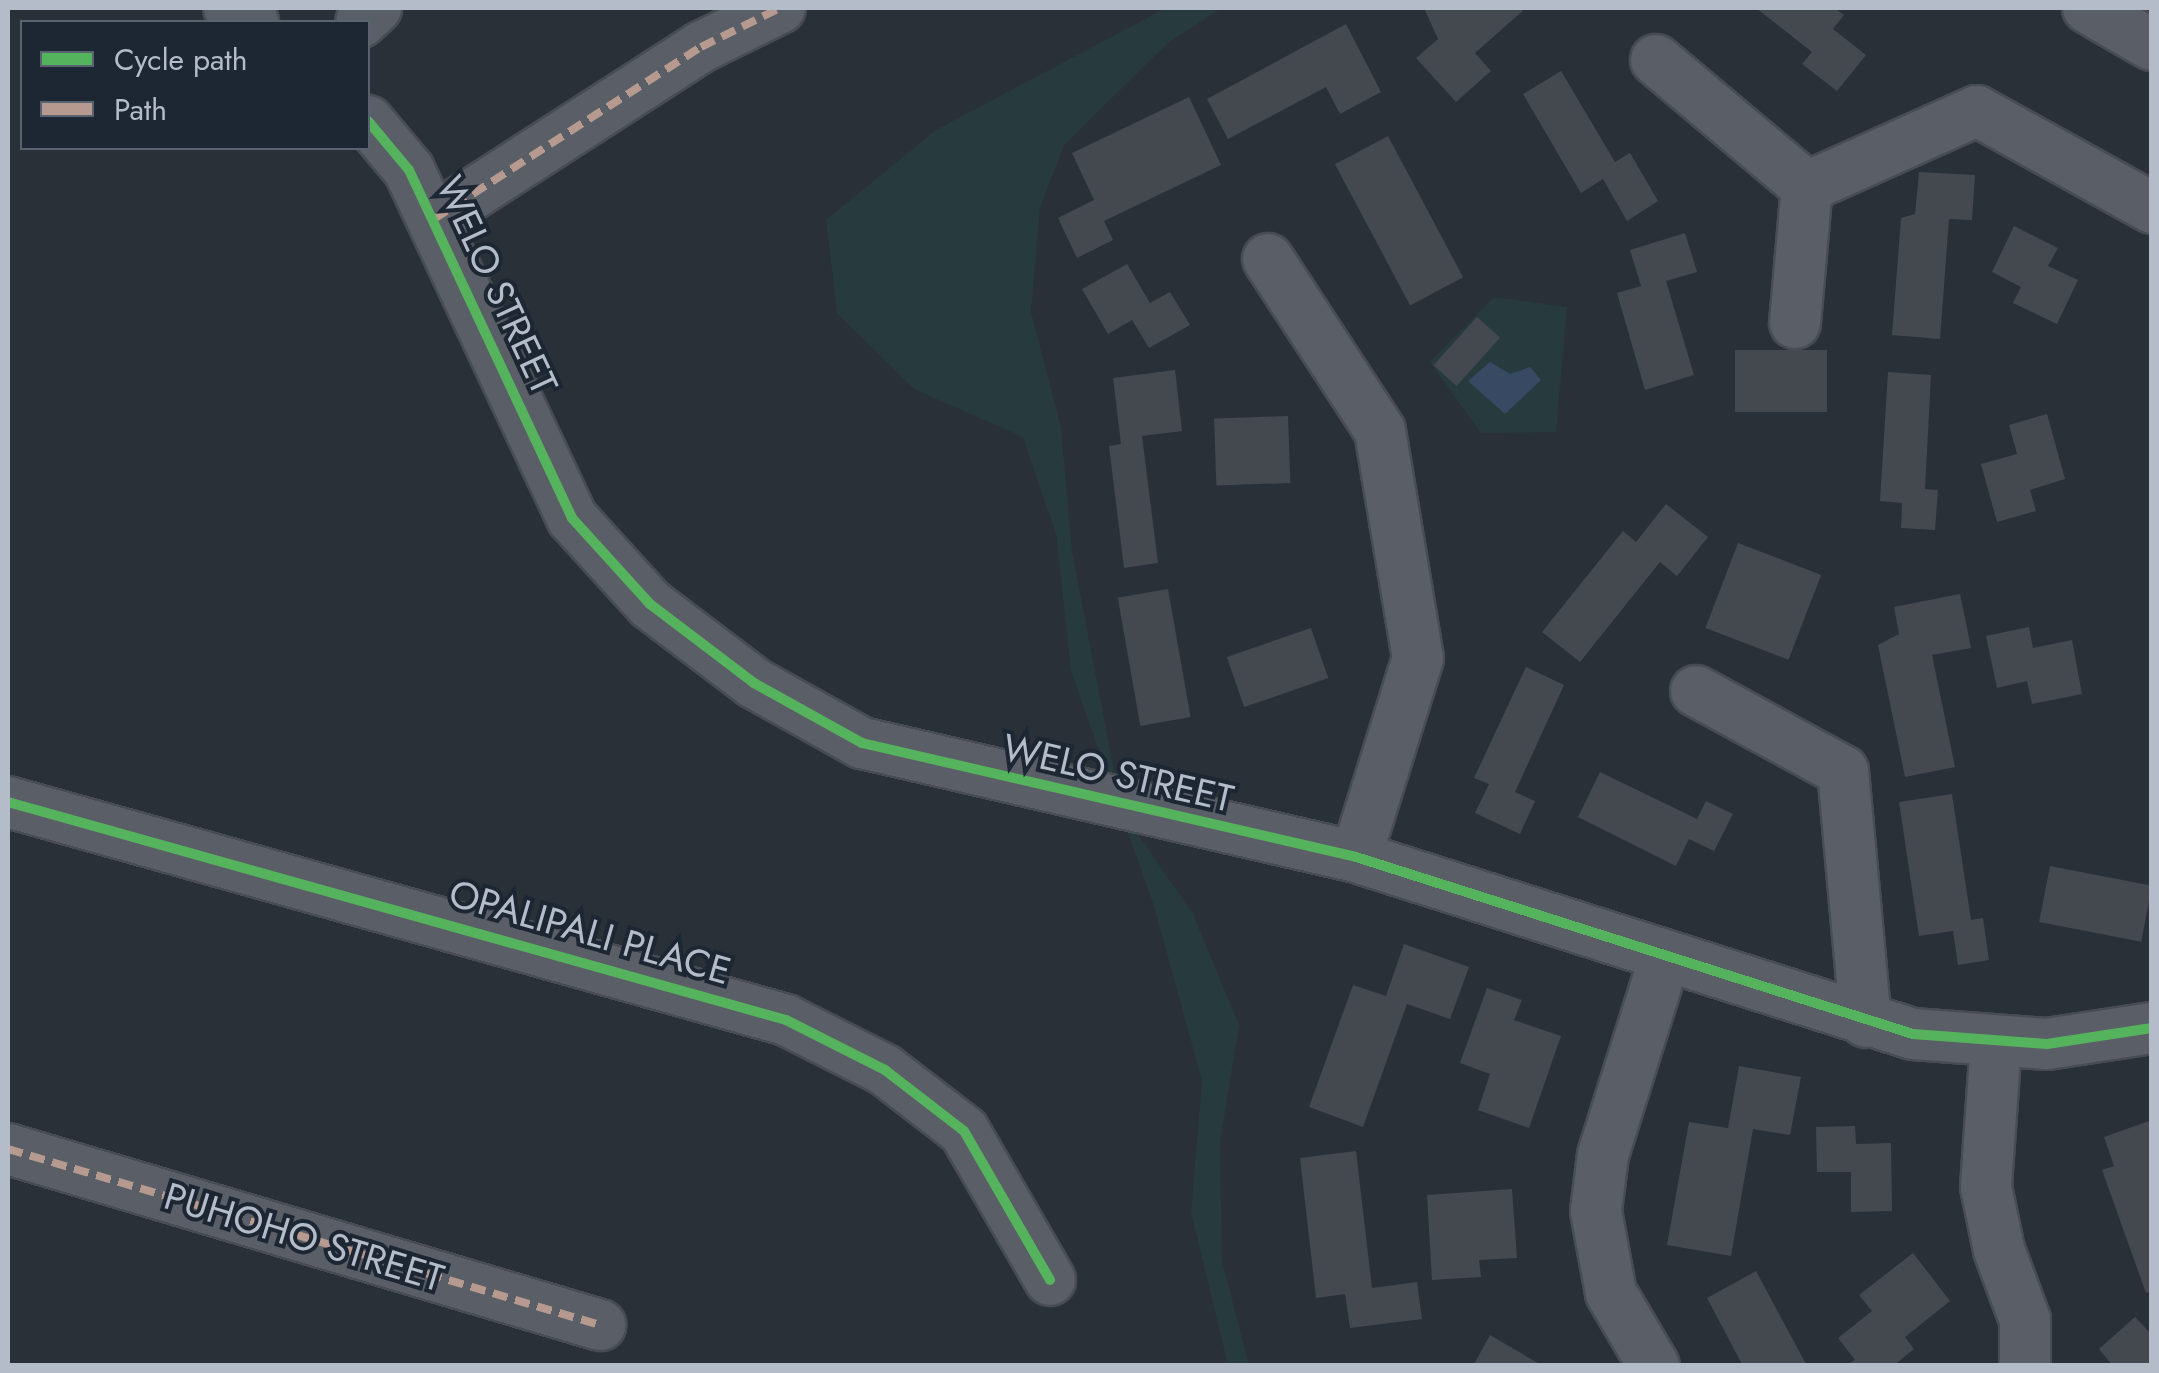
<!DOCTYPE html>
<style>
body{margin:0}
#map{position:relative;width:2159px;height:1373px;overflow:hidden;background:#2a3038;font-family:Jost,sans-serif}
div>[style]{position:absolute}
.green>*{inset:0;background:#273a3e}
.water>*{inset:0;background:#384963}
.building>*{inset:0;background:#444950;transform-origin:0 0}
.roads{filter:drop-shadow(2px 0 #484c53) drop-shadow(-2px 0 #484c53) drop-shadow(0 2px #484c53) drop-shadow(0 -2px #484c53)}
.minor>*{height:50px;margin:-25px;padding:0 25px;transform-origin:25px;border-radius:25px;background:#5a5e66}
.quiet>*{height:8px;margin-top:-4px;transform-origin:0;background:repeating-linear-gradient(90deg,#b69a8f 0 15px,transparent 0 23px)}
.cycleway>*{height:10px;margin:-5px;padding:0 5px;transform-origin:5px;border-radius:5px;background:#56b35d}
span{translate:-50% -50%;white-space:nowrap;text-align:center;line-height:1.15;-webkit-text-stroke:8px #1d2633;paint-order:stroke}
.street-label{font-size:38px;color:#b4bcc9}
.frame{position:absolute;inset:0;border:10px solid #b4bcc9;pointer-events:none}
.legend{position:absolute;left:20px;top:20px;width:350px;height:130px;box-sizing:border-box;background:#1d2633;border:2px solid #59626f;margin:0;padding:12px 18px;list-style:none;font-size:30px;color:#b4bcc9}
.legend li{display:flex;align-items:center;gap:20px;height:50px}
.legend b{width:50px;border:2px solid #59626f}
</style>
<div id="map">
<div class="green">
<i style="clip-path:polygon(1166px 8px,1222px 8px,1169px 42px,1064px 145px,1040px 208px,1031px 312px,1061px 427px,1072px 551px,1117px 787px,1139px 836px,1193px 914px,1239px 1025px,1220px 1143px,1222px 1261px,1249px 1365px,1228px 1365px,1191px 1212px,1202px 1081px,1154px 906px,1071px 671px,1056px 534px,1023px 437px,914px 389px,837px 313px,826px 220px,936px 130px)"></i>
<i style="clip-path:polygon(1494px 297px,1567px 307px,1556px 432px,1481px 433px,1430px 362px)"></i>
</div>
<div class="water">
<i style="clip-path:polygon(1490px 362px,1510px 374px,1530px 367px,1541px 380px,1505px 414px,1468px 381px)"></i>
</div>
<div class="building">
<i style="clip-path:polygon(1424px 8px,1526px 8px,1475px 53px,1491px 71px,1456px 102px,1416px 58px,1438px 39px)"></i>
<i style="clip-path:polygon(1756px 8px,1834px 8px,1844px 15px,1833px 29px,1866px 55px,1837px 91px,1802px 64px,1812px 52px)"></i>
<i style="clip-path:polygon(1346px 24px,1381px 92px,1340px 114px,1326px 87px,1228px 139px,1207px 99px)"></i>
<i style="clip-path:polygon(1561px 71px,1615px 162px,1630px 153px,1658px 201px,1627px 221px,1603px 179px,1581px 193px,1523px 94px)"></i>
<i style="clip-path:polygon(1189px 97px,1221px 165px,1104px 221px,1113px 240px,1077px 258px,1058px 218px,1094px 200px,1072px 153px)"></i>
<i style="left:1388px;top:136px;width:160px;height:60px;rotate:62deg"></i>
<i style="clip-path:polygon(1919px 172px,1975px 175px,1972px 220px,1949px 219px,1940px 339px,1892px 335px,1901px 218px,1915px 214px)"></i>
<i style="clip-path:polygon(2014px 226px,2058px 248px,2048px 266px,2078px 280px,2057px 324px,2013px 303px,2021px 287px,1992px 272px)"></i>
<i style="clip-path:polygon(1685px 233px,1697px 272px,1666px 281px,1694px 375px,1645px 390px,1617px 293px,1641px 286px,1630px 250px)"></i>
<i style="clip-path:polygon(1127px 264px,1150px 303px,1170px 292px,1190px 325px,1149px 348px,1132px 320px,1108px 334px,1082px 289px)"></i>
<i style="left:1477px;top:317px;width:31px;height:65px;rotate:42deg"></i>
<i style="left:1735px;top:350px;width:92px;height:62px"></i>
<i style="clip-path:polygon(1175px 370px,1182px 431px,1142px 436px,1158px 563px,1124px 568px,1109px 446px,1121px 444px,1113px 378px)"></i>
<i style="clip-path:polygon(1888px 372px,1931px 375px,1925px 489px,1938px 490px,1935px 530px,1901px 528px,1902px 503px,1880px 501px)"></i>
<i style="clip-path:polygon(2047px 414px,2065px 479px,2030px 490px,2036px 511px,1997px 522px,1981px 464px,2017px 454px,2009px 425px)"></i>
<i style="left:1288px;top:416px;width:67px;height:74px;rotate:88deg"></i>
<i style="clip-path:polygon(1666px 504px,1708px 537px,1677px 576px,1660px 562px,1580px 662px,1542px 632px,1623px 531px,1636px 542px)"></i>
<i style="left:1738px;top:543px;width:89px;height:91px;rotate:21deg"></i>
<i style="left:1168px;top:589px;width:130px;height:51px;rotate:80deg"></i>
<i style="clip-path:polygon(1960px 594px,1971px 648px,1932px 655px,1955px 767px,1905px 777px,1878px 645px,1899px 634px,1894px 607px)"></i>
<i style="clip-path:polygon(2029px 627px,2033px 648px,2072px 640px,2082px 694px,2032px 704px,2027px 681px,1997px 688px,1986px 636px)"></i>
<i style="left:1311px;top:628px;width:53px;height:89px;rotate:71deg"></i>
<i style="clip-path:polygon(1526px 667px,1564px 685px,1515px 792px,1535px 801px,1520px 834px,1475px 813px,1489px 784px,1474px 778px)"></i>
<i style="clip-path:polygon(1600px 772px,1697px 819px,1706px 801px,1733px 814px,1714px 851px,1689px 839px,1676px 866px,1578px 817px)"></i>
<i style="clip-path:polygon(1952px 794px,1971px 920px,1983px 918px,1989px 960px,1958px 965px,1953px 931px,1919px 936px,1899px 802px)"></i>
<i style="left:2050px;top:866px;width:104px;height:57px;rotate:11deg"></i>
<i style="clip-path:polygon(1404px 944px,1469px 967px,1450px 1019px,1407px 1004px,1363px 1127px,1309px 1107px,1353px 985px,1386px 996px)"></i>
<i style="clip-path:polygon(1487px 988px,1522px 1000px,1514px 1020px,1561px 1036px,1529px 1128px,1478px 1110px,1490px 1074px,1460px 1063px)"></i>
<i style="clip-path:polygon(1739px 1066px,1801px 1077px,1790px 1135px,1753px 1129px,1731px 1256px,1667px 1245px,1689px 1122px,1728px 1128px)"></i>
<i style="clip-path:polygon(2152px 1120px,2152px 1291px,2146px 1293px,2102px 1170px,2114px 1166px,2104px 1137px)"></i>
<i style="clip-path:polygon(1855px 1126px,1856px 1144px,1891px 1143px,1892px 1211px,1851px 1212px,1851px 1172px,1817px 1172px,1816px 1127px)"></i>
<i style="clip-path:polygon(1356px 1151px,1372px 1288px,1417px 1282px,1422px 1319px,1350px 1328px,1345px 1294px,1316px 1298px,1300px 1158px)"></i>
<i style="clip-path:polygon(1512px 1189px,1517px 1258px,1479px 1260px,1481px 1277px,1432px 1280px,1427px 1195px)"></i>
<i style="clip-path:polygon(1913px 1253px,1950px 1301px,1905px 1337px,1914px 1349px,1893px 1366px,1845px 1366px,1855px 1360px,1838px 1338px,1872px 1311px,1859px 1295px)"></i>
<i style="clip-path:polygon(1756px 1271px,1807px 1366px,1743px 1366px,1707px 1298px)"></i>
<i style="clip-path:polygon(2135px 1317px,2152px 1335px,2152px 1366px,2113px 1366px,2099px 1349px)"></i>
<i style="clip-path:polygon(1490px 1335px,1543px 1366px,1473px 1366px)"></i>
</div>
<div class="roads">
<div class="minor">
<i style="left:229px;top:8px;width:28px;rotate:30deg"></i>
<i style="left:2088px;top:8px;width:74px;rotate:30deg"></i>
<i style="left:361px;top:22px;width:21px;rotate:-43deg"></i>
<i style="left:1656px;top:60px;width:197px;rotate:40.1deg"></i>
<i style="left:368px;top:121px;width:64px;rotate:50.1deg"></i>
<i style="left:409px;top:170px;width:384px;rotate:64.9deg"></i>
<i style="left:572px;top:518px;width:116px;rotate:47.8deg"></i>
<i style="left:650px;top:604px;width:131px;rotate:37.2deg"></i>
<i style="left:754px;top:683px;width:124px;rotate:29.1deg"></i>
<i style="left:862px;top:743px;width:507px;rotate:12.99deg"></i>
<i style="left:1356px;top:857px;width:584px;rotate:17.63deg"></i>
<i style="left:1913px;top:1034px;width:134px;rotate:4.3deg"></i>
<i style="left:2047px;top:1044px;width:106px;rotate:-8.7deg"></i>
<i style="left:434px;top:219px;width:318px;rotate:-32.8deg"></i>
<i style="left:701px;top:47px;width:88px;rotate:-26.3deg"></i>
<i style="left:1268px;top:259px;width:205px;rotate:56.9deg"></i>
<i style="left:1380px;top:431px;width:230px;rotate:80.5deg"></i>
<i style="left:1418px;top:658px;width:208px;rotate:107.3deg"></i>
<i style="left:1795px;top:323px;width:137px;rotate:-85deg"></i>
<i style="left:1807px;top:187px;width:186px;rotate:-24.1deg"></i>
<i style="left:1977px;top:111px;width:200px;rotate:29deg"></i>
<i style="left:1696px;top:691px;width:167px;rotate:28.6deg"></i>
<i style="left:1843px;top:771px;width:252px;rotate:84.8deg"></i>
<i style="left:8px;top:802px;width:808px;rotate:15.65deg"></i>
<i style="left:786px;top:1020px;width:111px;rotate:26.8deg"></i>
<i style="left:885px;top:1070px;width:100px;rotate:37.7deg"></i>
<i style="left:964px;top:1131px;width:172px;rotate:60deg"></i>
<i style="left:1996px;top:1043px;width:144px;rotate:94deg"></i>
<i style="left:1986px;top:1187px;width:64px;rotate:78.3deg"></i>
<i style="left:1999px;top:1250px;width:75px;rotate:69.6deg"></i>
<i style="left:2025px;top:1320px;width:46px;rotate:90deg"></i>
<i style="left:8px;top:1149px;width:618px;rotate:16.56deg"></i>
<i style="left:1654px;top:1366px;width:85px;rotate:-120.5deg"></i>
<i style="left:1611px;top:1293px;width:83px;rotate:-100.4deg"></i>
<i style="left:1596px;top:1211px;width:56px;rotate:-82.9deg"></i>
<i style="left:1603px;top:1155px;width:207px;rotate:-72.6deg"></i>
</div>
</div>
<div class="quiet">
<i style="left:434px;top:219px;width:318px;rotate:-32.8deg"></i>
<i style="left:701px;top:47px;width:88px;rotate:-26.3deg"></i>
<i style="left:8px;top:1149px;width:618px;rotate:16.56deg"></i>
</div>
<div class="cycleway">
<i style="left:368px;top:121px;width:64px;rotate:50.1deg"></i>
<i style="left:409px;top:170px;width:384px;rotate:64.9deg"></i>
<i style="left:572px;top:518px;width:116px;rotate:47.8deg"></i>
<i style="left:650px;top:604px;width:131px;rotate:37.2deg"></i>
<i style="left:754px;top:683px;width:124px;rotate:29.1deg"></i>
<i style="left:862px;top:743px;width:507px;rotate:12.99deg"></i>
<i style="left:1356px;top:857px;width:584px;rotate:17.63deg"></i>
<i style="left:1913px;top:1034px;width:134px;rotate:4.3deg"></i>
<i style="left:2047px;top:1044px;width:106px;rotate:-8.7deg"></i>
<i style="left:8px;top:802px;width:808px;rotate:15.65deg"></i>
<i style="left:786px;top:1020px;width:111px;rotate:26.8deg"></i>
<i style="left:885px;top:1070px;width:100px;rotate:37.7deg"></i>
<i style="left:964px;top:1131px;width:172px;rotate:60deg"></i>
</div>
<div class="street-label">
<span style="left:497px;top:285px;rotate:65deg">WELO STREET</span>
<span style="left:1118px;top:773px;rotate:13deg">WELO STREET</span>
<span style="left:590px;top:932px;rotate:16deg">OPALIPALI PLACE</span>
<span style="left:304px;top:1237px;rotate:17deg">PUHOHO STREET</span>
</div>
<div class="frame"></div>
<ul class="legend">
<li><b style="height:12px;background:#56b35d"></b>Cycle path</li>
<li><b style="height:12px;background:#b69a8f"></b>Path</li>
</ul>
</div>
